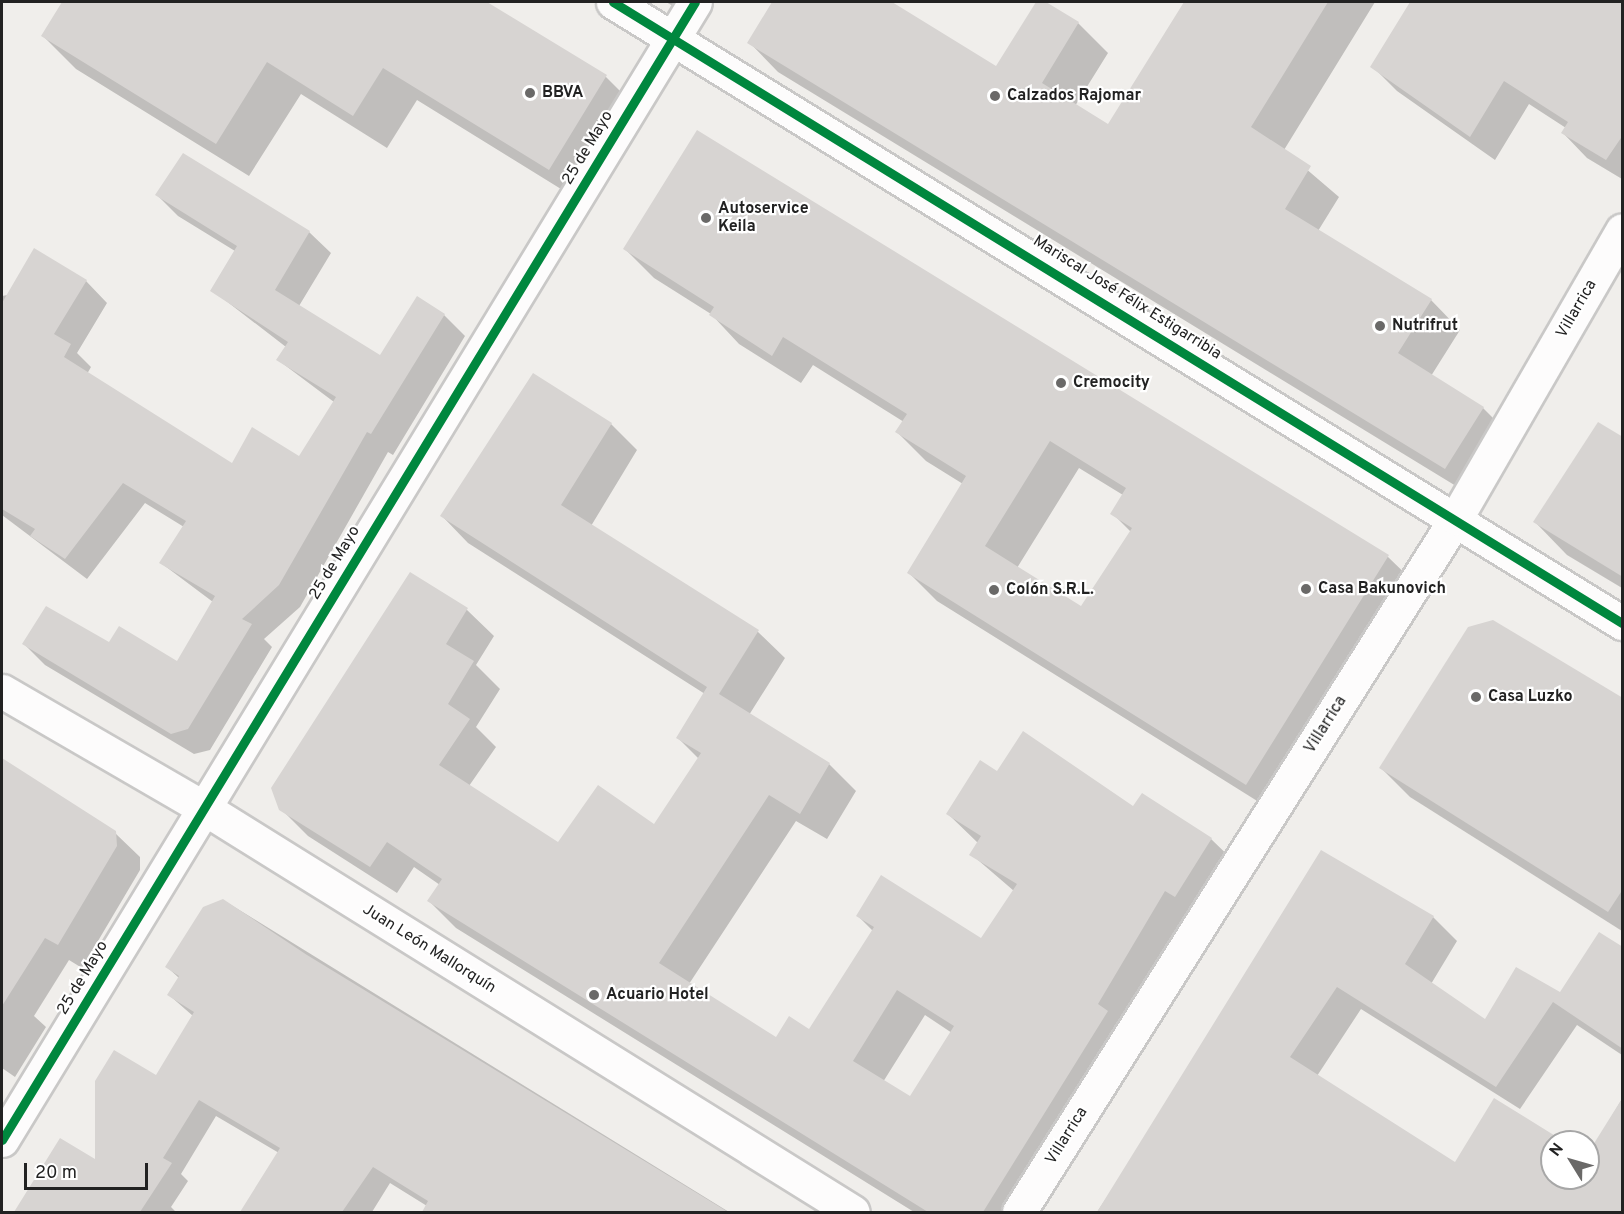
<!DOCTYPE html>
<meta charset="utf-8">
<style>
body{margin:0}
#map{position:relative;width:1624px;height:1214px;overflow:hidden;background:#f0eeeb;font-family:Overpass,sans-serif}
div>[style]{position:absolute}
.shadow>*{inset:0;background:#0003}
.building>*{inset:0;background:#d7d4d2}
.roads{filter:drop-shadow(2px 0 #c9c8c7) drop-shadow(-2px 0 #c9c8c7) drop-shadow(0 2px #c9c8c7) drop-shadow(0 -2px #c9c8c7)}
.minor>*{height:33px;margin:-16.5px;padding:0 16.5px;transform-origin:16.5px;border-radius:16.5px;background:#fdfcfc}
.cycleway>*{height:9px;margin:-4.5px;padding:0 4.5px;transform-origin:4.5px;border-radius:4.5px;background:#00873e}
.dots>*{width:16px;height:16px;translate:-50% -50%;box-sizing:border-box;border:3px solid #fff;border-radius:50%}
span{translate:-50% -50%;white-space:nowrap;text-align:center;line-height:1.15;-webkit-text-stroke:4.5px #fff;paint-order:stroke}
.poi-label{font-size:16px;color:#222;font-weight:700}
.left{translate:0 -50%;text-align:left}
.street-label{font-size:16px;color:#222}
.frame{position:absolute;inset:0;border:3px solid #222;pointer-events:none}
.north{position:absolute;left:1540px;top:1130px;width:60px;height:60px;box-sizing:border-box;background:#fff;border:2px solid #a7a7a7;border-radius:50%;rotate:307deg;font-size:16px;font-weight:700;line-height:24px;text-align:center;color:#222}
.north::after{content:'';display:block;margin:auto;width:21px;height:27px;background:#6a6968;clip-path:polygon(50% 0,100% 100%,50% 72%,0 100%)}
.scale{position:absolute;left:24px;top:1163px;width:124px;height:27px;box-sizing:border-box;border:3px solid #222;border-top:0;padding-left:8px;font-size:18px;line-height:21px;white-space:nowrap;color:#222;-webkit-text-stroke:4px #fff;paint-order:stroke}
</style>
<div id="map">
<div class="shadow">
<i style="clip-path:polygon(64px 2px,484px 2px,606px 77px,639px 110px,582px 202px,417px 100px,387px 148px,301px 94px,249px 176px,76px 69px,43px 36px)"></i>
<i style="clip-path:polygon(666px 2px,689px 2px,683px 12px)"></i>
<i style="clip-path:polygon(774px 2px,889px 2px,997px 68px,1043px 2px,1078px 23px,1108px 53px,1075px 106px,1109px 126px,1185px 2px,1375px 2px,1284px 150px,1339px 197px,1318px 231px,1431px 300px,1460px 330px,1431px 376px,1483px 408px,1512px 437px,1474px 497px,778px 72px,749px 42px)"></i>
<i style="clip-path:polygon(1411px 2px,1474px 2px,1484px 8px,1488px 2px,1622px 2px,1622px 179px,1587px 158px,1563px 133px,1566px 128px,1529px 104px,1495px 160px,1397px 91px,1372px 66px)"></i>
<i style="clip-path:polygon(157px 195px,309px 232px,331px 253px,299px 306px,380px 357px,444px 315px,465px 336px,393px 455px,388px 452px,300px 607px,264px 639px,272px 647px,210px 750px,194px 754px,45px 665px,24px 644px,110px 644px,178px 663px,213px 602px,161px 563px,184px 527px,145px 503px,87px 579px,2px 515px,2px 296px,86px 281px,107px 303px,77px 353px,91px 367px,87px 374px,232px 465px,300px 458px,334px 402px,278px 360px,286px 347px,212px 290px,235px 251px,178px 216px)"></i>
<i style="clip-path:polygon(evenodd,625px 249px,1388px 557px,1417px 585px,1275px 812px,937px 601px,909px 573px,963px 484px,926px 461px,897px 432px,904px 422px,813px 365px,801px 383px,739px 344px,711px 314px,654px 278px,625px 249px,1079px 468px,1123px 495px,1112px 513px,1131px 532px,1081px 608px,1017px 568px,1079px 468px)"></i>
<i style="clip-path:polygon(evenodd,611px 424px,637px 450px,591px 526px,758px 632px,785px 658px,749px 715px,829px 764px,856px 791px,827px 839px,796px 821px,689px 984px,776px 1039px,810px 1031px,873px 931px,858px 916px,981px 940px,1014px 891px,971px 854px,978px 843px,948px 814px,998px 773px,1134px 808px,1211px 839px,1238px 865px,1026px 1212px,914px 1212px,456px 928px,429px 901px,440px 885px,414px 867px,397px 893px,308px 836px,281px 809px,410px 574px,467px 610px,494px 636px,476px 665px,500px 689px,476px 727px,496px 747px,469px 786px,559px 844px,654px 826px,699px 759px,678px 738px,705px 694px,468px 543px,442px 516px,611px 424px,925px 1015px,952px 1033px,910px 1098px,883px 1082px,925px 1015px)"></i>
<i style="clip-path:polygon(1622px 439px,1622px 588px,1567px 555px,1535px 522px)"></i>
<i style="clip-path:polygon(1622px 701px,1622px 931px,1410px 797px,1381px 768px)"></i>
<i style="clip-path:polygon(2px 761px,115px 833px,140px 857px,140px 870px,82px 968px,69px 960px,34px 1016px,46px 1027px,15px 1077px,2px 1068px)"></i>
<i style="clip-path:polygon(223px 900px,729px 1212px,429px 1212px,427px 1206px,390px 1183px,372px 1212px,242px 1212px,279px 1153px,216px 1116px,181px 1174px,188px 1181px,171px 1207px,176px 1212px,15px 1212px,61px 1140px,97px 1162px,157px 1077px,193px 1016px,169px 995px,179px 978px,167px 967px)"></i>
<i style="clip-path:polygon(1433px 917px,1457px 941px,1431px 984px,1485px 1021px,1560px 994px,1622px 948px,1622px 1055px,1577px 1025px,1520px 1109px,1361px 1009px,1317px 1076px,1455px 1164px,1494px 1100px,1563px 1142px,1552px 1142px,1552px 1178px,1588px 1178px,1588px 1156px,1622px 1099px,1622px 1212px,1097px 1212px,1185px 1081px)"></i>
</div>
<div class="building">
<i style="clip-path:polygon(62px 2px,487px 2px,607px 75px,549px 170px,383px 68px,353px 116px,267px 62px,216px 144px,41px 36px)"></i>
<i style="clip-path:polygon(772px 2px,892px 2px,996px 66px,1036px 2px,1046px 2px,1079px 22px,1042px 83px,1108px 124px,1184px 2px,1328px 2px,1251px 127px,1311px 166px,1285px 209px,1432px 299px,1398px 353px,1484px 407px,1445px 469px,747px 43px)"></i>
<i style="clip-path:polygon(1410px 2px,1623px 2px,1623px 135px,1606px 160px,1561px 133px,1568px 122px,1504px 81px,1470px 137px,1370px 67px)"></i>
<i style="clip-path:polygon(evenodd,697px 130px,1389px 555px,1246px 785px,907px 573px,966px 476px,895px 432px,907px 414px,783px 337px,772px 356px,709px 315px,714px 307px,623px 249px,697px 130px,1050px 441px,1126px 488px,1110px 514px,1132px 528px,1081px 606px,985px 546px,1050px 441px)"></i>
<i style="clip-path:polygon(183px 153px,310px 231px,275px 290px,380px 355px,417px 296px,445px 314px,371px 434px,367px 432px,279px 585px,242px 619px,252px 624px,188px 729px,171px 734px,22px 644px,46px 606px,109px 642px,119px 626px,177px 661px,215px 596px,159px 563px,186px 521px,123px 483px,65px 559px,30px 536px,35px 529px,2px 509px,2px 303px,34px 248px,87px 280px,54px 334px,71px 344px,64px 357px,232px 463px,252px 427px,299px 456px,336px 397px,276px 360px,288px 342px,210px 291px,237px 246px,155px 195px)"></i>
<i style="clip-path:polygon(evenodd,533px 373px,612px 423px,561px 505px,759px 630px,719px 694px,830px 763px,800px 814px,769px 795px,659px 963px,776px 1037px,789px 1016px,809px 1029px,874px 927px,856px 916px,881px 875px,981px 938px,1017px 884px,969px 855px,981px 836px,946px 814px,980px 760px,997px 771px,1023px 731px,1133px 806px,1142px 793px,1212px 838px,1175px 897px,1165px 891px,1098px 1004px,1108px 1011px,983px 1212px,928px 1212px,427px 901px,442px 879px,387px 842px,370px 867px,279px 810px,271px 788px,410px 572px,468px 608px,446px 644px,474px 661px,448px 704px,470px 719px,439px 765px,558px 842px,598px 785px,654px 824px,701px 753px,676px 738px,707px 687px,440px 516px,533px 373px,897px 990px,954px 1026px,910px 1096px,853px 1061px,897px 990px)"></i>
<i style="clip-path:polygon(1598px 422px,1623px 437px,1623px 577px,1533px 522px)"></i>
<i style="clip-path:polygon(1493px 620px,1623px 698px,1623px 889px,1608px 912px,1379px 768px,1468px 627px)"></i>
<i style="clip-path:polygon(2px 758px,116px 831px,117px 846px,58px 945px,45px 938px,2px 1006px)"></i>
<i style="clip-path:polygon(1321px 850px,1434px 916px,1405px 964px,1485px 1019px,1516px 967px,1560px 992px,1599px 932px,1623px 947px,1623px 1049px,1553px 1002px,1496px 1087px,1337px 987px,1290px 1057px,1455px 1162px,1494px 1098px,1565px 1142px,1552px 1142px,1552px 1178px,1588px 1178px,1588px 1153px,1623px 1097px,1623px 1212px,1097px 1212px)"></i>
<i style="clip-path:polygon(223px 899px,307px 955px,728px 1212px,422px 1212px,428px 1201px,373px 1167px,342px 1212px,240px 1212px,280px 1148px,199px 1100px,163px 1158px,172px 1163px,140px 1212px,14px 1212px,60px 1138px,95px 1159px,95px 1081px,114px 1050px,156px 1075px,194px 1012px,167px 995px,179px 976px,165px 967px,203px 907px)"></i>
</div>
<div class="roads">
<div class="minor">
<i style="left:613px;top:2px;width:1185px;rotate:31.61deg"></i>
<i style="left:2px;top:691px;width:233px;rotate:30.1deg"></i>
<i style="left:204px;top:808px;width:764px;rotate:31.9deg"></i>
<i style="left:2px;top:1140px;width:1332px;rotate:-58.66deg"></i>
<i style="left:1019px;top:1212px;width:820px;rotate:-57.8deg"></i>
<i style="left:1456px;top:518px;width:332px;rotate:-60deg"></i>
</div>
</div>
<div class="cycleway">
<i style="left:613px;top:2px;width:1185px;rotate:31.61deg"></i>
<i style="left:2px;top:1140px;width:1332px;rotate:-58.66deg"></i>
</div>
<div class="dots">
<i style="left:530px;top:93px;background:#6a6968"></i>
<i style="left:995px;top:96px;background:#6a6968"></i>
<i style="left:706px;top:218px;background:#6a6968"></i>
<i style="left:1380px;top:326px;background:#6a6968"></i>
<i style="left:1061px;top:383px;background:#6a6968"></i>
<i style="left:1306px;top:589px;background:#6a6968"></i>
<i style="left:994px;top:590px;background:#6a6968"></i>
<i style="left:1476px;top:697px;background:#6a6968"></i>
<i style="left:594px;top:995px;background:#6a6968"></i>
</div>
<div class="poi-label">
<span class="left" style="left:542px;top:93px">BBVA</span>
<span class="left" style="left:1007px;top:96px">Calzados Rajomar</span>
<span class="left" style="left:718px;top:218px">Autoservice<br>Keila</span>
<span class="left" style="left:1392px;top:326px">Nutrifrut</span>
<span class="left" style="left:1073px;top:383px">Cremocity</span>
<span class="left" style="left:1318px;top:589px">Casa Bakunovich</span>
<span class="left" style="left:1006px;top:590px">Colón S.R.L.</span>
<span class="left" style="left:1488px;top:697px">Casa Luzko</span>
<span class="left" style="left:606px;top:995px">Acuario Hotel</span>
</div>
<div class="street-label">
<span style="left:588px;top:148px;rotate:-59deg">25 de Mayo</span>
<span style="left:1127px;top:298px;rotate:32deg">Mariscal José Félix Estigarribia</span>
<span style="left:1577px;top:309px;rotate:-60deg">Villarrica</span>
<span style="left:335px;top:563px;rotate:-59deg">25 de Mayo</span>
<span style="left:1326px;top:725px;rotate:-58deg">Villarrica</span>
<span style="left:429px;top:949px;rotate:32deg">Juan León Mallorquín</span>
<span style="left:83px;top:978px;rotate:-59deg">25 de Mayo</span>
<span style="left:1067px;top:1136px;rotate:-58deg">Villarrica</span>
</div>
<div class="frame"></div>
<div class="north">N</div>
<div class="scale">20 m</div>
</div>
